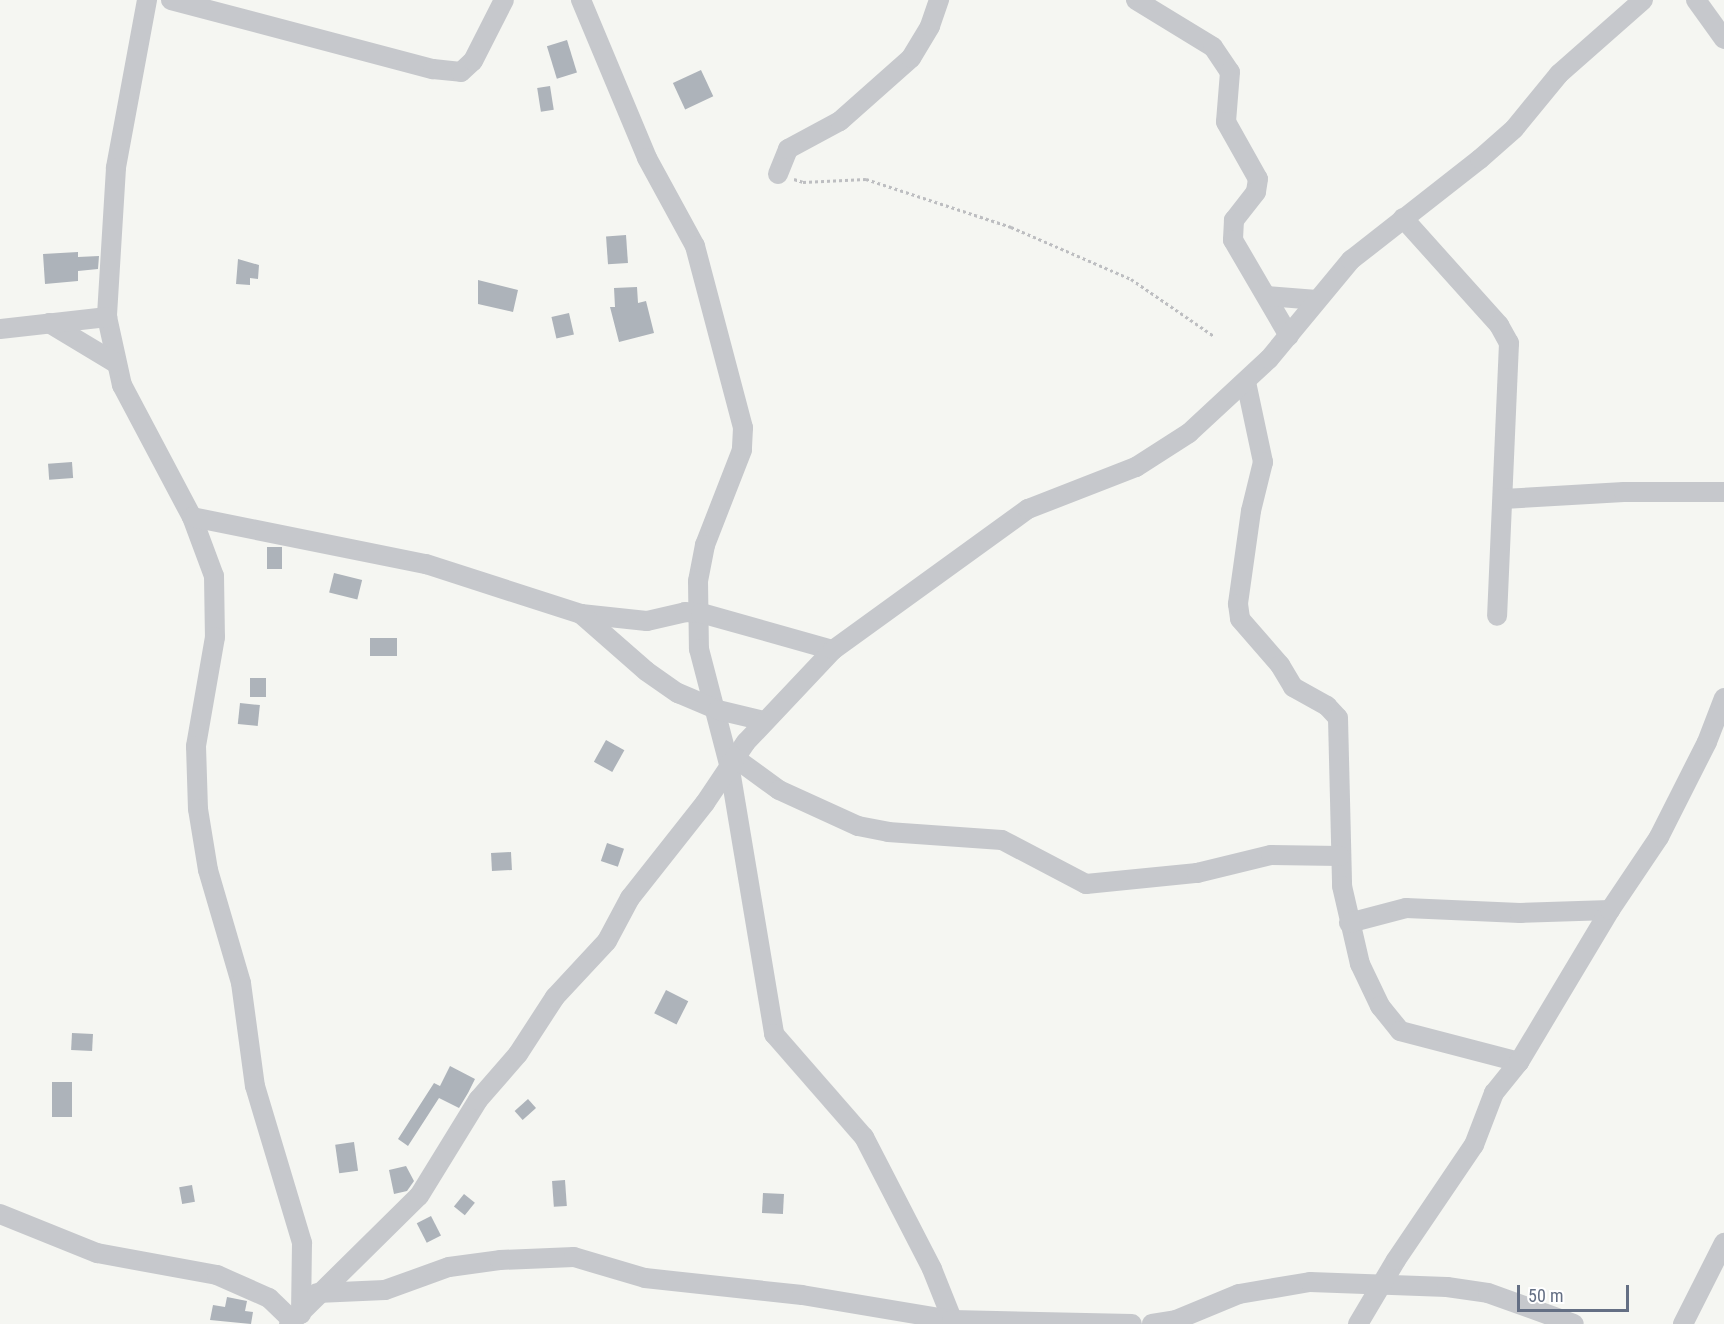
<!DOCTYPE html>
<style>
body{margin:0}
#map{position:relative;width:1724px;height:1324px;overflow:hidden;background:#f5f6f2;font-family:"Roboto Condensed",sans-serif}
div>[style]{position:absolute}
.building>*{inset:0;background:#adb3ba;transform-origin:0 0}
.path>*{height:3px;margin-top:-1.5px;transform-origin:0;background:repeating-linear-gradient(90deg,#bdbec1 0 3px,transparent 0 6px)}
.minor>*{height:20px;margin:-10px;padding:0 10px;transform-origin:10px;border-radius:10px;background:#c6c8cc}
span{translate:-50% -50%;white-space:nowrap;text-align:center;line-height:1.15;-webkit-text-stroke:6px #fff;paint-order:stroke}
.scale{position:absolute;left:1517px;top:1285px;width:112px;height:27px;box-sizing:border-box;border:3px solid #646f84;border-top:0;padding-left:8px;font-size:18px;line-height:21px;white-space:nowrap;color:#646f84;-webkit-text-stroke:4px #fff;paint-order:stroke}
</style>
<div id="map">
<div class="building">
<i style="left:567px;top:40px;width:34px;height:21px;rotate:73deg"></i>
<i style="left:701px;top:70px;width:29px;height:31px;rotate:65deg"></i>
<i style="left:550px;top:86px;width:24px;height:13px;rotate:81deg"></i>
<i style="left:626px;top:235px;width:28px;height:20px;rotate:86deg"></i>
<i style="clip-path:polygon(78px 252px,78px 257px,99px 256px,98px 269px,78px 271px,78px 281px,45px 284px,43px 254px)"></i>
<i style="clip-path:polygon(238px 259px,259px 265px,258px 279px,250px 278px,250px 285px,236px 284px)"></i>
<i style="clip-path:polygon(478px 280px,518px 290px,513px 312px,478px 304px)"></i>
<i style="clip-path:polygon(637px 287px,638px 303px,646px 301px,654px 333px,619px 342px,610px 307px,615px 307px,614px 288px)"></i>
<i style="left:569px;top:313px;width:22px;height:18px;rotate:77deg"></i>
<i style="left:72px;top:462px;width:16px;height:24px;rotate:86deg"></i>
<i style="left:267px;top:547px;width:15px;height:22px"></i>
<i style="left:334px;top:573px;width:29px;height:20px;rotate:14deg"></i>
<i style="left:370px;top:638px;width:27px;height:18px"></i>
<i style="left:266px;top:678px;width:19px;height:16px;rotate:90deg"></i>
<i style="left:240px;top:703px;width:20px;height:21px;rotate:6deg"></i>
<i style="left:606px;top:740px;width:21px;height:25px;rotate:29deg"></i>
<i style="left:607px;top:843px;width:18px;height:19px;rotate:19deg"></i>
<i style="left:511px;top:852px;width:18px;height:20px;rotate:87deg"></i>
<i style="left:666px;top:990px;width:25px;height:26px;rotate:27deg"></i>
<i style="left:72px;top:1033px;width:21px;height:17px;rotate:3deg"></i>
<i style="clip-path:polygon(450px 1066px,475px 1079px,468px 1093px,459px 1108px,439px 1098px,408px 1146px,398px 1139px,434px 1083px,440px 1086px)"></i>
<i style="left:52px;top:1082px;width:20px;height:35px"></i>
<i style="left:528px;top:1099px;width:12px;height:18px;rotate:48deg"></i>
<i style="left:354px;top:1142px;width:29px;height:19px;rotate:82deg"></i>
<i style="clip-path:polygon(406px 1166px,414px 1181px,407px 1191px,394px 1194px,389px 1170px)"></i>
<i style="left:565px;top:1180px;width:26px;height:13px;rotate:86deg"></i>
<i style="left:192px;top:1185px;width:17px;height:13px;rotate:80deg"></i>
<i style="left:763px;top:1193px;width:21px;height:20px;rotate:3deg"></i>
<i style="left:464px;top:1194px;width:14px;height:16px;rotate:39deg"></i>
<i style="left:431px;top:1216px;width:22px;height:16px;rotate:63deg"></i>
<i style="clip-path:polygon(227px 1297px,247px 1301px,245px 1311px,253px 1312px,251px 1324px,210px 1320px,213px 1305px,225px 1307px)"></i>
</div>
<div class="path">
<i style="left:794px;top:179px;width:9px;rotate:18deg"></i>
<i style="left:803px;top:182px;width:63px;rotate:-2.7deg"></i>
<i style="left:866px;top:179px;width:153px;rotate:18.3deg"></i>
<i style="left:1011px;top:227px;width:131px;rotate:23.4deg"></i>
<i style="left:1131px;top:279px;width:101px;rotate:34.5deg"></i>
</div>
<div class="minor">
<i style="left:147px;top:0;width:171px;rotate:100.5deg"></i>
<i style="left:116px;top:168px;width:149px;rotate:93.5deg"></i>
<i style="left:107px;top:317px;width:70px;rotate:77.6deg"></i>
<i style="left:122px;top:385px;width:149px;rotate:62.1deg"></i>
<i style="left:192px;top:517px;width:63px;rotate:69.6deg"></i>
<i style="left:214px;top:576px;width:61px;rotate:89.1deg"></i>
<i style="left:215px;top:637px;width:111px;rotate:99.9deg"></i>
<i style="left:196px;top:746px;width:63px;rotate:88.2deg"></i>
<i style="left:198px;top:809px;width:62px;rotate:80.7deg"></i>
<i style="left:208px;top:870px;width:118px;rotate:73.7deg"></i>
<i style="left:241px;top:983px;width:104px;rotate:82.3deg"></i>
<i style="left:255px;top:1086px;width:164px;rotate:73.3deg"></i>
<i style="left:302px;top:1243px;width:71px;rotate:90.8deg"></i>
<i style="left:171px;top:0;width:271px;rotate:14.8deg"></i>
<i style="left:433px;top:69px;width:28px;rotate:6deg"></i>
<i style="left:461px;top:72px;width:16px;rotate:-43deg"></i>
<i style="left:473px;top:61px;width:68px;rotate:-63.1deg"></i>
<i style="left:581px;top:0;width:171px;rotate:67.3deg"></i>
<i style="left:647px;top:158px;width:100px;rotate:61.4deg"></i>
<i style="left:695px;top:246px;width:188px;rotate:75.2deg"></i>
<i style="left:743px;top:428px;width:22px;rotate:93deg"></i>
<i style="left:742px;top:450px;width:102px;rotate:111.3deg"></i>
<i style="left:705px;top:545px;width:37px;rotate:101deg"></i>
<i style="left:698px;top:581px;width:68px;rotate:89.2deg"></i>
<i style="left:699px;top:649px;width:119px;rotate:75.4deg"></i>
<i style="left:729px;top:764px;width:274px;rotate:80.5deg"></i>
<i style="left:774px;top:1034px;width:137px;rotate:48.9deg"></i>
<i style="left:864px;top:1137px;width:148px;rotate:62.7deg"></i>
<i style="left:932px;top:1269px;width:59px;rotate:68.2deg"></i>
<i style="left:1136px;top:0;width:90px;rotate:31.4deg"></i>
<i style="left:1213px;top:47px;width:30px;rotate:56deg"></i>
<i style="left:1230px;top:72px;width:50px;rotate:94.6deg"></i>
<i style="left:1226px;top:122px;width:65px;rotate:60.7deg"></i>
<i style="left:1258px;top:179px;width:13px;rotate:99deg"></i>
<i style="left:1256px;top:192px;width:36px;rotate:128deg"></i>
<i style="left:1234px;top:220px;width:20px;rotate:93deg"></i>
<i style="left:1233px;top:240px;width:111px;rotate:59.7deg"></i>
<i style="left:1696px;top:0;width:48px;rotate:54.3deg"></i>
<i style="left:778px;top:174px;width:27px;rotate:-68deg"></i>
<i style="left:788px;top:149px;width:59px;rotate:-28.3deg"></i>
<i style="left:840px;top:121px;width:95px;rotate:-41.6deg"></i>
<i style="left:911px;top:58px;width:37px;rotate:-59deg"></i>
<i style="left:930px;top:26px;width:28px;rotate:-71deg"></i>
<i style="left:1403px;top:218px;width:144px;rotate:48.1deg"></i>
<i style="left:1499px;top:325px;width:21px;rotate:61deg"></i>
<i style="left:1509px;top:343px;width:273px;rotate:92.5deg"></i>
<i style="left:1268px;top:296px;width:49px;rotate:4.7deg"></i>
<i style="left:49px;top:323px;width:76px;rotate:31deg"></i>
<i style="left:0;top:329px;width:108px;rotate:-6.4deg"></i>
<i style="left:1246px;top:382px;width:82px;rotate:78deg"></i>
<i style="left:1263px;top:462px;width:50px;rotate:103.8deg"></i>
<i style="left:1251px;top:511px;width:94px;rotate:98deg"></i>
<i style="left:1238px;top:604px;width:15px;rotate:82deg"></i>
<i style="left:1240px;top:619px;width:61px;rotate:49deg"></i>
<i style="left:1280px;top:665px;width:26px;rotate:59deg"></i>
<i style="left:1293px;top:687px;width:39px;rotate:29deg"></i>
<i style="left:1327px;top:706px;width:16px;rotate:47deg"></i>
<i style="left:1338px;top:718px;width:168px;rotate:88.6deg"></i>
<i style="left:1342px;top:886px;width:80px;rotate:77deg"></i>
<i style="left:1360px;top:964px;width:47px;rotate:64.5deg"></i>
<i style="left:1380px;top:1006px;width:32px;rotate:51deg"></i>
<i style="left:1400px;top:1031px;width:123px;rotate:14.6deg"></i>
<i style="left:1503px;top:499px;width:121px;rotate:-3.3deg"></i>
<i style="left:1624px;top:492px;width:100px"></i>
<i style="left:192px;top:517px;width:239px;rotate:11.4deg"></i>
<i style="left:426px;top:564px;width:163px;rotate:17.9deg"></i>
<i style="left:581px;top:614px;width:66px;rotate:6.1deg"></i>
<i style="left:647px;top:621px;width:39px;rotate:-13deg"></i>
<i style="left:685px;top:612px;width:16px;rotate:4deg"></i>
<i style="left:701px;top:613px;width:137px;rotate:15.7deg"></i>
<i style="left:581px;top:614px;width:86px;rotate:41.2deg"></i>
<i style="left:646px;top:671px;width:39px;rotate:35deg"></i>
<i style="left:678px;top:693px;width:43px;rotate:23deg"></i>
<i style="left:718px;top:710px;width:47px;rotate:13.4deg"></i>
<i style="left:735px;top:758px;width:54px;rotate:36deg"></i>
<i style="left:779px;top:790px;width:87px;rotate:24.5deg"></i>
<i style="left:858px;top:826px;width:31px;rotate:11deg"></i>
<i style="left:888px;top:832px;width:114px;rotate:4deg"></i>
<i style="left:1002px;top:840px;width:95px;rotate:27.6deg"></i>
<i style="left:1086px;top:884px;width:112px;rotate:-5.7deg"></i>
<i style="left:1197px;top:873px;width:76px;rotate:-13.7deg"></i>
<i style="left:1271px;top:855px;width:69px;rotate:0.8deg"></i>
<i style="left:1349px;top:923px;width:59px;rotate:-14.7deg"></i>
<i style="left:1406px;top:908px;width:114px;rotate:2.5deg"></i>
<i style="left:1520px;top:913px;width:90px;rotate:-1.9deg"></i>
<i style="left:0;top:1214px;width:105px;rotate:21.9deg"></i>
<i style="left:97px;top:1253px;width:122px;rotate:10.4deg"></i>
<i style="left:217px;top:1275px;width:57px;rotate:23.9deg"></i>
<i style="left:269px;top:1298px;width:32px;rotate:44deg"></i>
<i style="left:317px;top:1293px;width:68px;rotate:-2.5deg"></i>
<i style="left:385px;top:1290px;width:68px;rotate:-19.8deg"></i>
<i style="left:449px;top:1267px;width:51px;rotate:-7.8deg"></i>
<i style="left:500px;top:1260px;width:74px;rotate:-2.3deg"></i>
<i style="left:574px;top:1257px;width:74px;rotate:16.5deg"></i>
<i style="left:645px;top:1278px;width:158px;rotate:6.2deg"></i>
<i style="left:802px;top:1295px;width:152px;rotate:9.5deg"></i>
<i style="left:952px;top:1320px;width:180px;rotate:1.3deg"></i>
<i style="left:289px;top:1324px;width:182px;rotate:-44.6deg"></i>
<i style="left:419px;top:1196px;width:113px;rotate:-58.4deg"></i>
<i style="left:478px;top:1100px;width:61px;rotate:-49deg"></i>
<i style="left:518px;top:1054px;width:68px;rotate:-57deg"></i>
<i style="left:555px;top:997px;width:76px;rotate:-47.1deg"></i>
<i style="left:607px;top:941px;width:49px;rotate:-61.9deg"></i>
<i style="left:630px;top:898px;width:121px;rotate:-51.7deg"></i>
<i style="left:705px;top:803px;width:73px;rotate:-56.1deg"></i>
<i style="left:746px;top:742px;width:127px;rotate:-46.6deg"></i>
<i style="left:833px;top:650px;width:241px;rotate:-35.9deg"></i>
<i style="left:1028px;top:509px;width:116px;rotate:-21.3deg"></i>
<i style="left:1136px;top:467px;width:63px;rotate:-32.7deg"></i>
<i style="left:1189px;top:433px;width:109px;rotate:-42.8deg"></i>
<i style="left:1269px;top:359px;width:129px;rotate:-50.4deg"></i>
<i style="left:1351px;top:260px;width:164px;rotate:-38.1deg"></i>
<i style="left:1480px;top:159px;width:45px;rotate:-41.4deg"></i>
<i style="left:1514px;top:129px;width:71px;rotate:-50.7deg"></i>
<i style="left:1559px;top:74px;width:112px;rotate:-41.4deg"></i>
<i style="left:1152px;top:1324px;width:24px;rotate:-9deg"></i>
<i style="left:1176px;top:1320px;width:68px;rotate:-22.4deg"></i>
<i style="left:1239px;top:1294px;width:72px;rotate:-9.6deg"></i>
<i style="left:1310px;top:1282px;width:137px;rotate:2.1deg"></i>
<i style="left:1447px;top:1287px;width:41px;rotate:8.3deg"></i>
<i style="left:1488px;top:1293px;width:91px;rotate:19.8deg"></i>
<i style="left:1358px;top:1324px;width:74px;rotate:-59.3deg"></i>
<i style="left:1396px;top:1260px;width:139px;rotate:-55.9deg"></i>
<i style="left:1474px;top:1145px;width:56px;rotate:-69deg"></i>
<i style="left:1494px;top:1093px;width:40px;rotate:-51deg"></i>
<i style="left:1519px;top:1062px;width:177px;rotate:-59.1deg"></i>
<i style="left:1610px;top:910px;width:88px;rotate:-56.1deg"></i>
<i style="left:1659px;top:837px;width:106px;rotate:-63.2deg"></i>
<i style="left:1707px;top:742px;width:47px;rotate:-68.9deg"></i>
<i style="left:1683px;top:1324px;width:91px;rotate:-63.2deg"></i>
</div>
<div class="scale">50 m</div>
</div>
